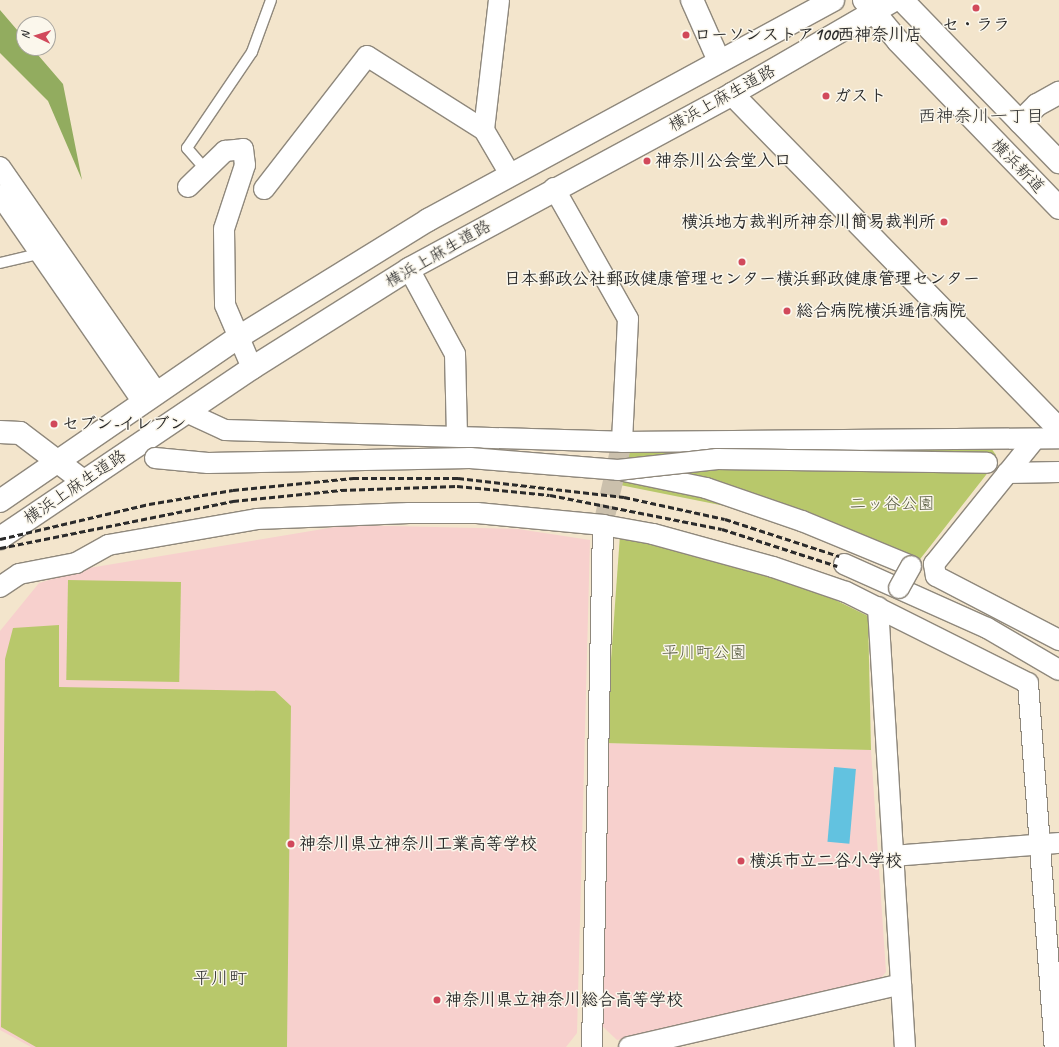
<!DOCTYPE html>
<meta charset="utf-8">
<style>
body{margin:0}
#map{position:relative;width:1059px;height:1047px;overflow:hidden;background:#f3e5cc;font-family:Caveat,"Klee One",sans-serif}
div>[style]{position:absolute}
.built>*{inset:0;background:#f7d0cd}
.green>*{inset:0;background:#b8c86b;transform-origin:0 0}
.forest>*{inset:0;background:#92ac5f}
.water>*{inset:0;background:#62c2e0;transform-origin:0 0}
.street-tunnel>*{height:20px;margin-top:-10px;transform-origin:0;background:repeating-linear-gradient(90deg,#cbc0ac 0 20px,transparent 0 30px)}
.roads{filter:drop-shadow(1px 0 #8f887c) drop-shadow(-1px 0 #8f887c) drop-shadow(0 1px #8f887c) drop-shadow(0 -1px #8f887c)}
.lane>*{height:10px;margin:-5px;padding:0 5px;transform-origin:5px;border-radius:5px;background:#fff}
.street>*{height:20px;margin:-10px;padding:0 10px;transform-origin:10px;border-radius:10px;background:#fff}
.secondary>*{height:22px;margin:-11px;padding:0 11px;transform-origin:11px;border-radius:11px;background:#fff}
.primary>*{height:22px;margin:-11px;padding:0 11px;transform-origin:11px;border-radius:11px;background:#fff}
.highway>*{height:22px;margin:-11px;padding:0 11px;transform-origin:11px;border-radius:11px;background:#fff}
.rail>*{height:3px;margin-top:-1.5px;transform-origin:0;background:repeating-linear-gradient(90deg,#2b2b2b 0 6px,transparent 0 9px)}
.bridges{filter:drop-shadow(1px 0 #8f887c) drop-shadow(-1px 0 #8f887c) drop-shadow(0 1px #8f887c) drop-shadow(0 -1px #8f887c)}
.street-bridge>*{height:20px;margin:-10px;padding:0 10px;transform-origin:10px;border-radius:10px;background:#fff}
.dots>*{width:11px;height:11px;translate:-50% -50%;box-sizing:border-box;border:2px solid #fbf7ec;border-radius:50%}
span{translate:-50% -50%;white-space:nowrap;text-align:center;line-height:1.15;-webkit-text-stroke:3px #fbf7ec;paint-order:stroke}
.poi-label{font-size:17px;color:#2b2b2b;font-weight:700}
.left{translate:0 -50%;text-align:left}
.right{translate:-100% -50%;text-align:right}
.street-label{font-size:17px;color:#2b2b2b}
.park-label{font-size:17px;color:#555a3e}
.neighbourhood-label{font-size:18px;color:#2b2b2b}
.north{position:absolute;left:16px;top:16px;width:40px;height:40px;box-sizing:border-box;background:#fbf7ec;border:1px solid #a8a59f;border-radius:50%;rotate:274deg;font-size:11px;font-weight:700;line-height:16px;text-align:center;color:#2b2b2b}
.north::after{content:'';display:block;margin:auto;width:14px;height:18px;background:#d1495b;clip-path:polygon(50% 0,100% 100%,50% 72%,0 100%)}
</style>
<div id="map">
<div class="built">
<i style="clip-path:polygon(347px 525px,518px 529px,590px 540px,577px 1033px,566px 1047px,31px 1047px,0 1030px,0 631px,39px 583px,89px 568px)"></i>
<i style="clip-path:polygon(605px 743px,871px 750px,886px 972px,881px 978px,617px 1040px,600px 1024px)"></i>
</div>
<div class="green">
<i style="clip-path:polygon(631px 447px,991px 448px,996px 455px,993px 466px,910px 572px,851px 548px,725px 506px,620px 485px)"></i>
<i style="clip-path:polygon(620px 535px,813px 589px,868px 616px,871px 750px,605px 743px)"></i>
<i style="left:68px;top:580px;width:113px;height:100px;rotate:1deg"></i>
<i style="clip-path:polygon(59px 625px,59px 687px,275px 691px,291px 706px,287px 1047px,36px 1047px,1px 1027px,5px 659px,13px 628px)"></i>
</div>
<div class="forest">
<i style="clip-path:polygon(0 10px,24px 38px,24px 48px,32px 48px,63px 84px,82px 180px,48px 101px,0 53px)"></i>
</div>
<div class="water">
<i style="left:834px;top:767px;width:22px;height:75px;rotate:5deg"></i>
</div>
<div class="street-tunnel">
<i style="left:603px;top:525px;width:85px;rotate:-77.1deg"></i>
</div>
<div class="roads">
<div class="lane">
<i style="left:206px;top:170px;width:29px;rotate:-131deg"></i>
<i style="left:187px;top:148px;width:116px;rotate:-55.9deg"></i>
<i style="left:252px;top:52px;width:55px;rotate:-69.9deg"></i>
<i style="left:0;top:263px;width:43px;rotate:-13.4deg"></i>
</div>
<div class="street">
<i style="left:499px;top:0;width:131px;rotate:96.6deg"></i>
<i style="left:484px;top:130px;width:53px;rotate:59.6deg"></i>
<i style="left:0;top:167px;width:275px;rotate:55.2deg"></i>
<i style="left:188px;top:187px;width:52px;rotate:-44.2deg"></i>
<i style="left:225px;top:151px;width:18px;rotate:-6deg"></i>
<i style="left:243px;top:149px;width:16px;rotate:83deg"></i>
<i style="left:245px;top:165px;width:67px;rotate:108.2deg"></i>
<i style="left:224px;top:229px;width:76px;rotate:89.2deg"></i>
<i style="left:225px;top:305px;width:69px;rotate:66.8deg"></i>
<i style="left:554px;top:188px;width:150px;rotate:60.5deg"></i>
<i style="left:628px;top:319px;width:123px;rotate:92.8deg"></i>
<i style="left:264px;top:189px;width:168px;rotate:-52.2deg"></i>
<i style="left:367px;top:56px;width:138px;rotate:32.3deg"></i>
<i style="left:0;top:195px;width:252px;rotate:55.4deg"></i>
<i style="left:409px;top:269px;width:97px;rotate:61.6deg"></i>
<i style="left:455px;top:354px;width:82px;rotate:88.6deg"></i>
<i style="left:186px;top:412px;width:43px;rotate:24.8deg"></i>
<i style="left:225px;top:430px;width:397px;rotate:1.7deg"></i>
<i style="left:622px;top:442px;width:437px;rotate:-0.5deg"></i>
<i style="left:1035px;top:439px;width:161px;rotate:128.9deg"></i>
<i style="left:934px;top:564px;width:12px;rotate:81deg"></i>
<i style="left:936px;top:576px;width:139px;rotate:27.5deg"></i>
<i style="left:624px;top:471px;width:84px;rotate:11.7deg"></i>
<i style="left:706px;top:488px;width:102px;rotate:19deg"></i>
<i style="left:802px;top:521px;width:118px;rotate:22.4deg"></i>
<i style="left:1007px;top:473px;width:52px;rotate:-1.1deg"></i>
<i style="left:844px;top:564px;width:157px;rotate:24.1deg"></i>
<i style="left:987px;top:628px;width:83px;rotate:30.3deg"></i>
<i style="left:0;top:587px;width:23px;rotate:-34deg"></i>
<i style="left:19px;top:574px;width:58px;rotate:-10.9deg"></i>
<i style="left:76px;top:563px;width:37px;rotate:-29deg"></i>
<i style="left:108px;top:545px;width:151px;rotate:-9.9deg"></i>
<i style="left:257px;top:519px;width:152px;rotate:-2.3deg"></i>
<i style="left:409px;top:513px;width:68px"></i>
<i style="left:477px;top:513px;width:127px;rotate:5.4deg"></i>
<i style="left:603px;top:525px;width:51px;rotate:10.2deg"></i>
<i style="left:653px;top:534px;width:124px;rotate:15.4deg"></i>
<i style="left:773px;top:567px;width:77px;rotate:18.9deg"></i>
<i style="left:846px;top:592px;width:203px;rotate:26.6deg"></i>
<i style="left:1028px;top:683px;width:365px;rotate:85.8deg"></i>
<i style="left:878px;top:607px;width:441px;rotate:86.5deg"></i>
<i style="left:893px;top:856px;width:167px;rotate:-4.5deg"></i>
<i style="left:592px;top:1047px;width:522px;rotate:-88.79deg"></i>
<i style="left:629px;top:1047px;width:279px;rotate:-13deg"></i>
</div>
<div class="secondary">
<i style="left:692px;top:0;width:67px;rotate:66.1deg"></i>
<i style="left:732px;top:94px;width:468px;rotate:45.7deg"></i>
<i style="left:1020px;top:122px;width:24px;rotate:-45deg"></i>
<i style="left:1037px;top:105px;width:25px;rotate:-29deg"></i>
<i style="left:0;top:432px;width:20px;rotate:3deg"></i>
<i style="left:20px;top:433px;width:79px;rotate:37.3deg"></i>
</div>
<div class="primary">
<i style="left:0;top:501px;width:288px;rotate:-34.5deg"></i>
<i style="left:237px;top:338px;width:225px;rotate:-31.7deg"></i>
<i style="left:428px;top:220px;width:461px;rotate:-28.5deg"></i>
<i style="left:0;top:538px;width:304px;rotate:-34deg"></i>
<i style="left:252px;top:368px;width:186px;rotate:-32.2deg"></i>
<i style="left:409px;top:269px;width:367px;rotate:-28.4deg"></i>
<i style="left:732px;top:94px;width:187px;rotate:-30.1deg"></i>
</div>
<div class="highway">
<i style="left:864px;top:0;width:53px;rotate:50.3deg"></i>
<i style="left:898px;top:41px;width:232px;rotate:46deg"></i>
<i style="left:902px;top:0;width:226px;rotate:45.9deg"></i>
</div>
</div>
<div class="rail">
<i style="left:0;top:539px;width:153px;rotate:-13.2deg"></i>
<i style="left:149px;top:504px;width:85px;rotate:-9.5deg"></i>
<i style="left:233px;top:490px;width:121px;rotate:-5.7deg"></i>
<i style="left:353px;top:478px;width:105px"></i>
<i style="left:458px;top:478px;width:167px;rotate:6.5deg"></i>
<i style="left:624px;top:497px;width:103px;rotate:12.3deg"></i>
<i style="left:725px;top:519px;width:120px;rotate:18deg"></i>
<i style="left:0;top:548px;width:238px;rotate:-11.4deg"></i>
<i style="left:233px;top:501px;width:109px;rotate:-5.8deg"></i>
<i style="left:341px;top:490px;width:116px;rotate:-2deg"></i>
<i style="left:457px;top:486px;width:93px;rotate:5.5deg"></i>
<i style="left:550px;top:495px;width:175px;rotate:11.2deg"></i>
<i style="left:722px;top:529px;width:121px;rotate:17.8deg"></i>
</div>
<div class="bridges">
<div class="street-bridge">
<i style="left:155px;top:458px;width:53px;rotate:5.4deg"></i>
<i style="left:208px;top:463px;width:262px;rotate:-1.1deg"></i>
<i style="left:470px;top:458px;width:148px;rotate:4.6deg"></i>
<i style="left:618px;top:470px;width:100px;rotate:-6.3deg"></i>
<i style="left:717px;top:459px;width:270px;rotate:0.8deg"></i>
<i style="left:899px;top:588px;width:25px;rotate:-61deg"></i>
</div>
</div>
<div class="dots">
<i style="left:976px;top:8px;background:#d1495b"></i>
<i style="left:686px;top:35px;background:#d1495b"></i>
<i style="left:826px;top:96px;background:#d1495b"></i>
<i style="left:647px;top:161px;background:#d1495b"></i>
<i style="left:944px;top:222px;background:#d1495b"></i>
<i style="left:742px;top:262px;background:#d1495b"></i>
<i style="left:787px;top:311px;background:#d1495b"></i>
<i style="left:54px;top:424px;background:#d1495b"></i>
<i style="left:291px;top:844px;background:#d1495b"></i>
<i style="left:741px;top:861px;background:#d1495b"></i>
<i style="left:437px;top:1000px;background:#d1495b"></i>
</div>
<div class="poi-label">
<span style="left:976px;top:25px">セ・ララ</span>
<span class="left" style="left:694px;top:35px">ローソンストア100西神奈川店</span>
<span class="left" style="left:834px;top:96px">ガスト</span>
<span class="left" style="left:655px;top:161px">神奈川公会堂入口</span>
<span class="right" style="left:936px;top:222px">横浜地方裁判所神奈川簡易裁判所</span>
<span style="left:742px;top:279px">日本郵政公社郵政健康管理センター横浜郵政健康管理センター</span>
<span class="left" style="left:796px;top:311px">総合病院横浜逓信病院</span>
<span class="left" style="left:62px;top:424px">セブン-イレブン</span>
<span class="left" style="left:299px;top:844px">神奈川県立神奈川工業高等学校</span>
<span class="left" style="left:749px;top:861px">横浜市立二谷小学校</span>
<span class="left" style="left:445px;top:1000px">神奈川県立神奈川総合高等学校</span>
</div>
<div class="street-label">
<span style="left:722px;top:98px;rotate:-29deg">横浜上麻生道路</span>
<span style="left:1018px;top:166px;rotate:46deg">横浜新道</span>
<span style="left:438px;top:254px;rotate:-30deg">横浜上麻生道路</span>
<span style="left:75px;top:487px;rotate:-34deg">横浜上麻生道路</span>
</div>
<div class="park-label">
<span style="left:892px;top:504px">二ッ谷公園</span>
<span style="left:704px;top:653px">平川町公園</span>
</div>
<div class="neighbourhood-label">
<span style="left:981px;top:116px">西神奈川一丁目</span>
<span style="left:220px;top:978px">平川町</span>
</div>
<div class="north">N</div>
</div>
